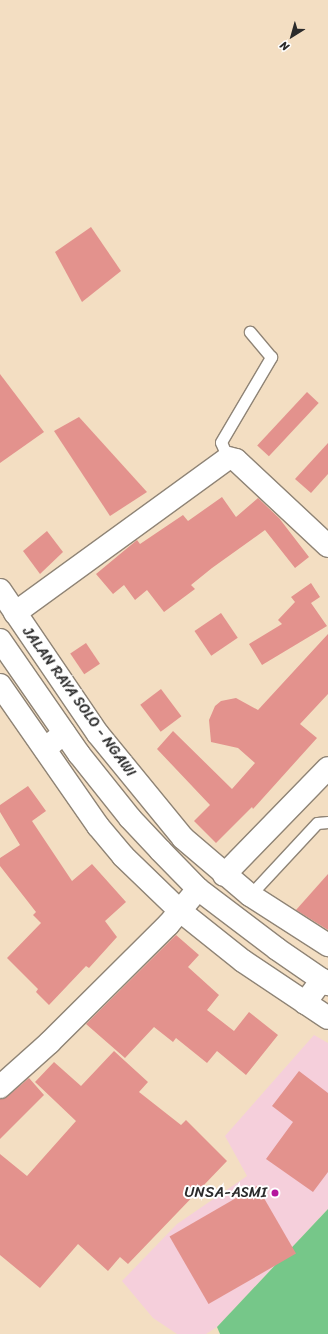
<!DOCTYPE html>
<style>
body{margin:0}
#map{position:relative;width:328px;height:1334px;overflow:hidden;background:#f3dec2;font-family:Sriracha,sans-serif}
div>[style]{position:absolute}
.built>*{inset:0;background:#f5cfdb}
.green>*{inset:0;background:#76c789}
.building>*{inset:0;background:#e3928d;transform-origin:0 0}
.roads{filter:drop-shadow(1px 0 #8f8476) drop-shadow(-1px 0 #8f8476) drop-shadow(0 1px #8f8476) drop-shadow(0 -1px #8f8476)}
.lane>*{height:11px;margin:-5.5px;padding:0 5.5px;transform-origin:5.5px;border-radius:5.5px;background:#fff}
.street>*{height:22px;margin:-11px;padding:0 11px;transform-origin:11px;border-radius:11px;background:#fff}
.secondary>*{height:22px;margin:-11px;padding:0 11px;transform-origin:11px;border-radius:11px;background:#fff}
.highway>*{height:22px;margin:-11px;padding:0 11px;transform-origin:11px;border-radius:11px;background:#fff}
.dots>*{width:11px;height:11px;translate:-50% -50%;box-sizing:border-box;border:2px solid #fff;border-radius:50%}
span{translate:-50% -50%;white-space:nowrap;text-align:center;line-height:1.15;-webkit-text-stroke:4px #fff;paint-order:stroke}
.street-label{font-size:15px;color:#2b2b2b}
.poi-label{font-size:15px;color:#2b2b2b}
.right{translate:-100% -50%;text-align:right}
.north{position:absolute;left:272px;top:16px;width:40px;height:40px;-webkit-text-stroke:3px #fff;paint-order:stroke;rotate:217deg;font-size:11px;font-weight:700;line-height:16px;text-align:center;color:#2b2b2b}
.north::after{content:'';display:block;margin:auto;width:14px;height:18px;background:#2b2b2b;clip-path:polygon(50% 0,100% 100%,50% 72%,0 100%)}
</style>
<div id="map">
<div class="built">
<i style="clip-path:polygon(314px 1035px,328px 1043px,328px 1209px,217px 1327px,206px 1334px,177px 1334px,153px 1318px,122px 1281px,177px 1224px,247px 1176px,225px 1136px)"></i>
</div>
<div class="green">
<i style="clip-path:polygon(328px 1209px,328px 1334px,220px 1334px,217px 1327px)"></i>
</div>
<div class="building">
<i style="clip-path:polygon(91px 227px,121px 271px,82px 302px,55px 252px)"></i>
<i style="clip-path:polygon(0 374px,44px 432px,0 463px)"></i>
<i style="left:307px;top:392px;width:16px;height:73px;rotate:43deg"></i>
<i style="clip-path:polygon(79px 417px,147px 492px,110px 516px,54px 431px)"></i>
<i style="clip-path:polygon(328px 443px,328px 474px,311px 493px,295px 479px)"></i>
<i style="clip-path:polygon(222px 497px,236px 517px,258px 498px,279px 518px,309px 557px,295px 568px,265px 530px,212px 568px,191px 585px,195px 589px,164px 612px,147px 590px,135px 600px,124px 585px,113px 594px,96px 574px,137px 540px,140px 544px,183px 515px,188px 521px)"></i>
<i style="clip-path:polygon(47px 531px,63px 552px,40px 574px,23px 551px)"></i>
<i style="clip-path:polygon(311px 583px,320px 597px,311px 603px,327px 626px,262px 665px,249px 644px,282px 624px,278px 620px,295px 602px,291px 597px)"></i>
<i style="left:221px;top:613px;width:30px;height:32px;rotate:56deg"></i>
<i style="clip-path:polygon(328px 634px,328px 694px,300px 724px,317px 738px,253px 809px,252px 807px,216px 843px,194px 821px,210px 805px,157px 749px,173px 731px,232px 789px,255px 763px,238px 748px,211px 742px,209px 720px,215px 706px,221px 701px,236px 698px,258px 710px)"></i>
<i style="left:86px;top:643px;width:25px;height:19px;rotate:56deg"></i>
<i style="left:161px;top:689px;width:34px;height:26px;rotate:53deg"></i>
<i style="clip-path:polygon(28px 786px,46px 811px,32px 821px,72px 881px,92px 864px,126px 902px,105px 921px,117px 937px,89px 968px,86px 966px,49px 1005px,36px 992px,38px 989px,7px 958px,41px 923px,33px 915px,36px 912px,0 866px,0 858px,20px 845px,0 812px,0 805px)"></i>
<i style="clip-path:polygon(328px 874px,328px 930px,296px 910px)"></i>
<i style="clip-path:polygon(176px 935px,199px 955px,188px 967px,219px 995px,207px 1010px,234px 1031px,249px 1012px,278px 1035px,246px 1075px,217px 1051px,207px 1063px,176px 1038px,173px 1042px,154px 1027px,125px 1058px,86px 1024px)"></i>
<i style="clip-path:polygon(114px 1051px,148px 1082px,139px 1092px,181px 1125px,186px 1120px,227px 1161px,128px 1264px,120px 1257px,108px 1271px,78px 1244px,40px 1288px,0 1255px,0 1154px,27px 1176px,76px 1121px,35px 1082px,54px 1062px,81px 1086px)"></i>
<i style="clip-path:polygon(299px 1071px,328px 1093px,328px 1172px,313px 1192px,266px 1159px,293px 1122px,272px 1106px)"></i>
<i style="clip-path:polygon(29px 1078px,44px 1095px,0 1139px,0 1099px,8px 1096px)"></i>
<i style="left:257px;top:1186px;width:78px;height:101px;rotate:60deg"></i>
</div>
<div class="roads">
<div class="lane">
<i style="left:228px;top:458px;width:17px;rotate:-114deg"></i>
<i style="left:221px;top:442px;width:99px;rotate:-59.5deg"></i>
<i style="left:271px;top:357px;width:33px;rotate:-130deg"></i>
<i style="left:250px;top:895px;width:98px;rotate:-47.1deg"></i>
<i style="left:317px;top:823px;width:11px;rotate:-5deg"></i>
</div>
<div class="street">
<i style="left:15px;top:613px;width:263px;rotate:-36deg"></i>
<i style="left:228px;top:458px;width:8px;rotate:14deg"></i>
<i style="left:236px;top:460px;width:126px;rotate:43.1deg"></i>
<i style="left:224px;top:875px;width:149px;rotate:-45.8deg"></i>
<i style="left:0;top:1087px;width:66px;rotate:-41.9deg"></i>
<i style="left:49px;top:1043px;width:168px;rotate:-44.8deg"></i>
<i style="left:168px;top:925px;width:47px;rotate:-50.2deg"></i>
</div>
<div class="secondary">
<i style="left:0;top:685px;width:172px;rotate:55.2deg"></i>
<i style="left:98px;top:826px;width:39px;rotate:50deg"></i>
<i style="left:123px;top:856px;width:78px;rotate:44deg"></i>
<i style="left:179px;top:910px;width:82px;rotate:38.6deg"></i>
<i style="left:243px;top:961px;width:102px;rotate:33.8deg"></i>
</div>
<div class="highway">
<i style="left:0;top:590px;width:174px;rotate:55.8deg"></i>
<i style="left:98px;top:734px;width:134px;rotate:50.7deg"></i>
<i style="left:183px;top:838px;width:88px;rotate:40.4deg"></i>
<i style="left:250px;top:895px;width:93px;rotate:32.7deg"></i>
<i style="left:0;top:640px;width:139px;rotate:55.3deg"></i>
<i style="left:79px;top:754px;width:82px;rotate:51.4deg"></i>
<i style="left:130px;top:818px;width:44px;rotate:46.8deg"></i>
<i style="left:160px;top:850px;width:54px;rotate:45.7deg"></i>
<i style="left:198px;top:889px;width:99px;rotate:37.2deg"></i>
<i style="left:277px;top:949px;width:62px;rotate:34.5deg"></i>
<i style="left:45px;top:749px;width:25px;rotate:-40deg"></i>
<i style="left:305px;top:1003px;width:29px;rotate:-54deg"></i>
</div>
</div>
<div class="dots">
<i style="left:275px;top:1193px;background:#b5179e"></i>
</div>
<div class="street-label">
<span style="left:79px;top:702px;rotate:54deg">JALAN RAYA SOLO - NGAWI</span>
</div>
<div class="poi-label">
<span class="right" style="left:267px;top:1193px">UNSA-ASMI</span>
</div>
<div class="north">N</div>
</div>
